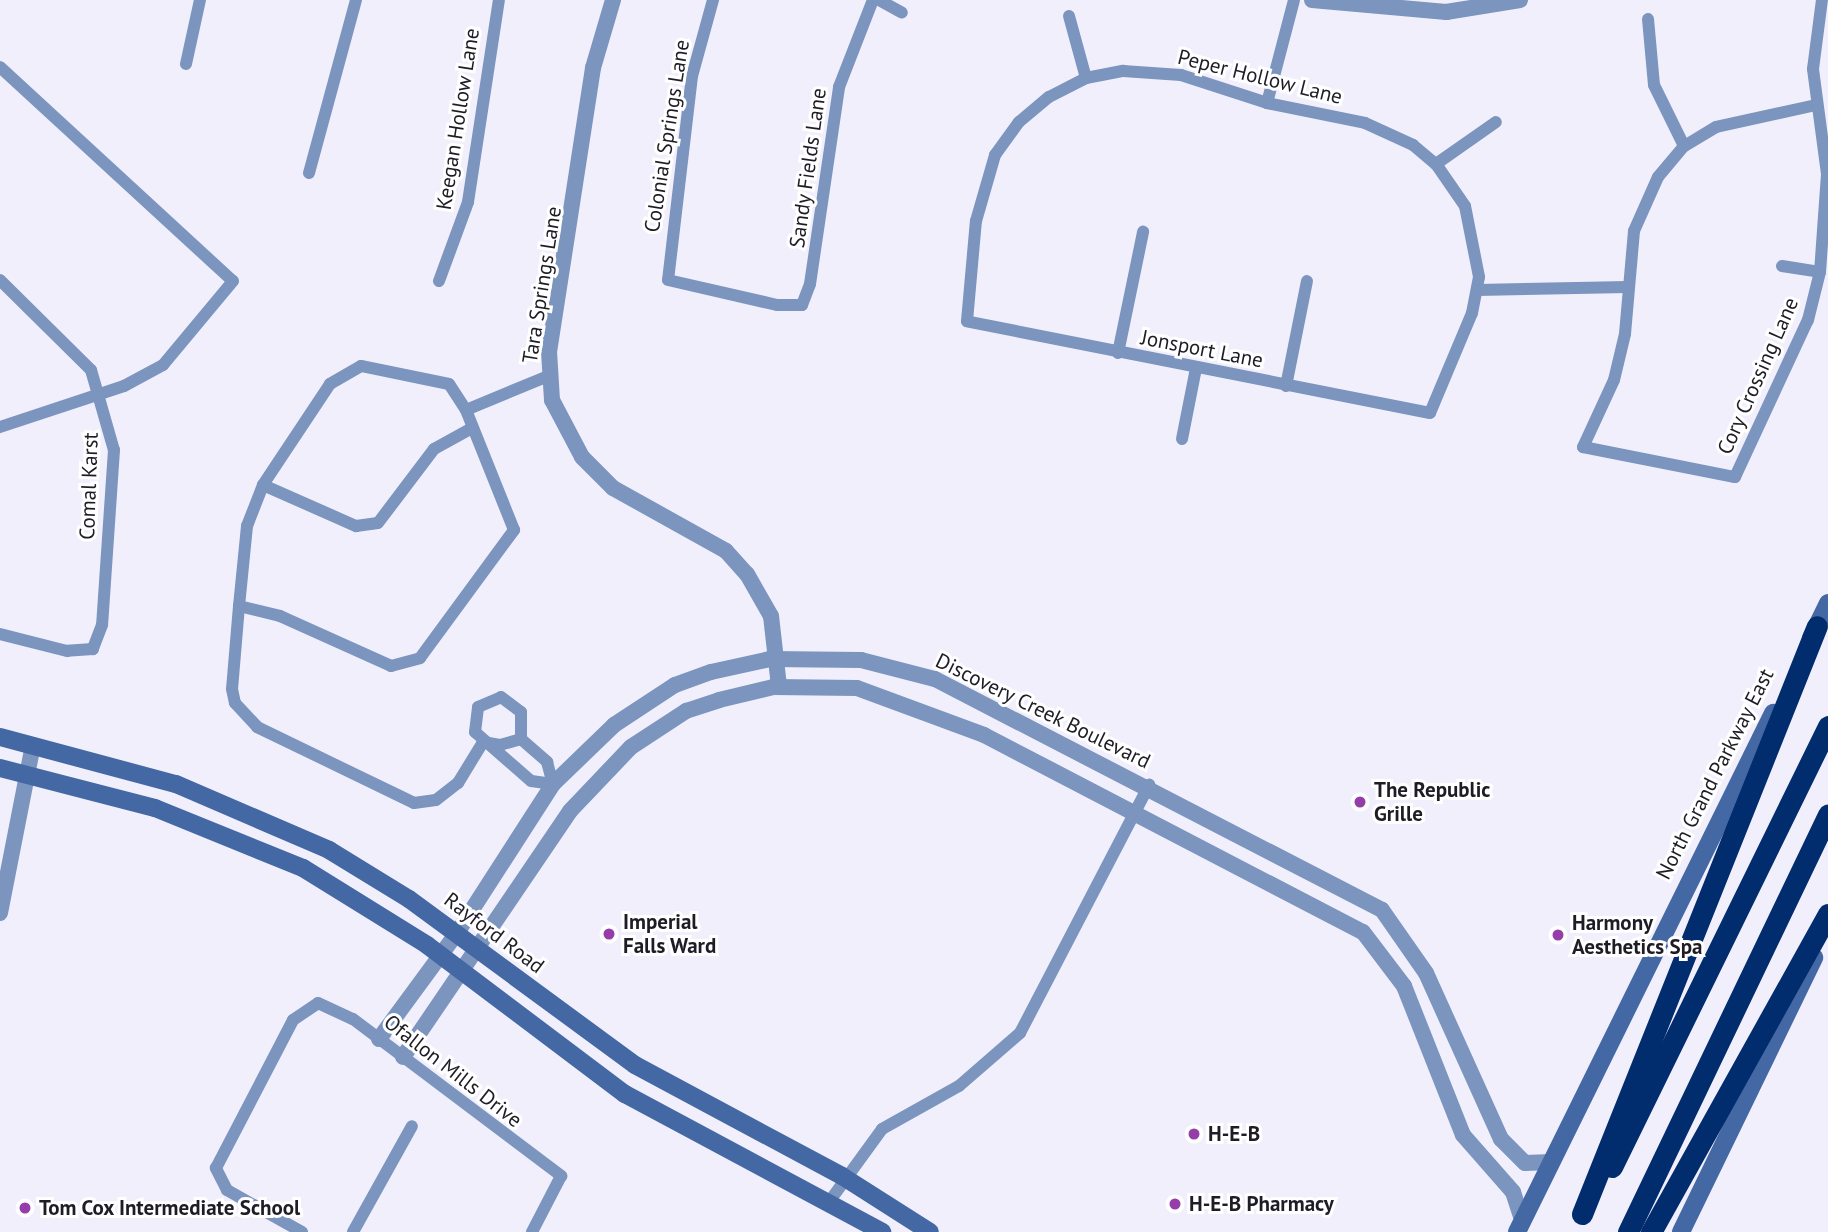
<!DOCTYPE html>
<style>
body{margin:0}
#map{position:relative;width:1828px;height:1232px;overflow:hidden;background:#f2effc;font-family:"PT Sans",sans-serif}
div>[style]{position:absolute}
.minor>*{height:12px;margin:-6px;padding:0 6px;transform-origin:6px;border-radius:6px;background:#7b95bf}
.tertiary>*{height:16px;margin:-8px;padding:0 8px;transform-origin:8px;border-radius:8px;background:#7b95bf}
.secondary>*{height:18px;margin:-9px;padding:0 9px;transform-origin:9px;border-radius:9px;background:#4368a4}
.motorway>*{height:21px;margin:-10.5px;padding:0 10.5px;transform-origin:10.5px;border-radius:10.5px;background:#012c6d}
.dots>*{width:19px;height:19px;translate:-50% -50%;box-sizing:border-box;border:4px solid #fff;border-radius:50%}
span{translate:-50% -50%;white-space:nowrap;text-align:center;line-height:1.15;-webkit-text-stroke:6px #fff;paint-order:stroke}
.street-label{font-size:21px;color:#1e1c24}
.poi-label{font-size:21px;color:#1e1c24;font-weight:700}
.left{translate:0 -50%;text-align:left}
</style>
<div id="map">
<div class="minor">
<i style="left:713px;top:0;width:79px;rotate:105.4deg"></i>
<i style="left:692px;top:76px;width:205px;rotate:96.7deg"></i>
<i style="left:668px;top:280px;width:112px;rotate:12.9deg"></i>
<i style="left:777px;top:305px;width:25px"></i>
<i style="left:802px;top:305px;width:22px;rotate:-69deg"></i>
<i style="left:810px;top:284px;width:199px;rotate:-81.6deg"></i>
<i style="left:839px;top:87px;width:93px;rotate:-68.7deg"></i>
<i style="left:879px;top:0;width:26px;rotate:29deg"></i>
<i style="left:1069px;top:16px;width:64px;rotate:74.7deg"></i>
<i style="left:1648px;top:19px;width:66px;rotate:84.8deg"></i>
<i style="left:1654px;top:85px;width:68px;rotate:63.8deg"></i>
<i style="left:186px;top:64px;width:66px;rotate:-77.7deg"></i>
<i style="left:0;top:67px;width:316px;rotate:42.6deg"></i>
<i style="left:233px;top:281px;width:109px;rotate:129.8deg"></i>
<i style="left:163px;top:365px;width:44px;rotate:151.7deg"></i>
<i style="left:124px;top:386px;width:131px;rotate:161.7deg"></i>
<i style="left:1123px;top:71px;width:58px;rotate:3.9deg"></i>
<i style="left:1181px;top:75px;width:90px;rotate:18deg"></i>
<i style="left:1267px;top:103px;width:100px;rotate:11.5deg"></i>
<i style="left:1365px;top:123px;width:53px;rotate:24.6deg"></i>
<i style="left:1413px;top:145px;width:30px;rotate:40deg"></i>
<i style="left:1436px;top:164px;width:51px;rotate:55.4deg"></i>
<i style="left:1465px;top:206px;width:72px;rotate:78.8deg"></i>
<i style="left:1479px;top:277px;width:37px;rotate:101deg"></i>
<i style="left:1472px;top:313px;width:108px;rotate:112.8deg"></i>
<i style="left:1430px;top:413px;width:472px;rotate:-168.8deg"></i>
<i style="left:967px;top:321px;width:100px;rotate:-84.9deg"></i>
<i style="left:976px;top:221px;width:69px;rotate:-73.9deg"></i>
<i style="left:995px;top:155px;width:41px;rotate:-54deg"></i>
<i style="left:1019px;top:122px;width:39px;rotate:-40deg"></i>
<i style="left:1049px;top:97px;width:42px;rotate:-27.2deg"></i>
<i style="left:1086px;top:78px;width:38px;rotate:-11deg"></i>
<i style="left:1267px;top:103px;width:106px;rotate:-75.3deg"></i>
<i style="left:1816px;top:105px;width:102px;rotate:167.6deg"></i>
<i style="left:1716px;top:127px;width:37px;rotate:149deg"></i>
<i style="left:1684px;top:146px;width:40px;rotate:130deg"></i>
<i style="left:1658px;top:177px;width:59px;rotate:114deg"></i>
<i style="left:1634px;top:231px;width:103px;rotate:95deg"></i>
<i style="left:1625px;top:334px;width:47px;rotate:103.4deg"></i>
<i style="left:1614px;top:380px;width:74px;rotate:114.8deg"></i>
<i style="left:1583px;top:447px;width:155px;rotate:11.2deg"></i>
<i style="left:1735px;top:477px;width:173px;rotate:-65.1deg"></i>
<i style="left:1808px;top:320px;width:49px;rotate:-76deg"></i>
<i style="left:1820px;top:272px;width:98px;rotate:-85.9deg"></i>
<i style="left:1827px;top:174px;width:106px;rotate:-97.6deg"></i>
<i style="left:1813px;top:69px;width:70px;rotate:-82.6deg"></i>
<i style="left:1436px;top:164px;width:73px;rotate:-35deg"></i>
<i style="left:309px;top:173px;width:179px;rotate:-74.8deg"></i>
<i style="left:1782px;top:266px;width:38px;rotate:9deg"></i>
<i style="left:0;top:280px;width:128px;rotate:44.7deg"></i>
<i style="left:91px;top:370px;width:83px;rotate:74deg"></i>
<i style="left:114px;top:450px;width:175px;rotate:93.9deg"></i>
<i style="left:102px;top:625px;width:26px;rotate:111deg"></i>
<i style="left:93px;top:649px;width:26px;rotate:176deg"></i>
<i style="left:67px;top:651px;width:69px;rotate:-165.8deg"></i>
<i style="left:439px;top:281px;width:84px;rotate:-69.8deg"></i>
<i style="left:468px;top:202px;width:204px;rotate:-81.3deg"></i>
<i style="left:1477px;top:290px;width:151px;rotate:-1.1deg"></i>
<i style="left:1118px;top:353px;width:124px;rotate:-78.3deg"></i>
<i style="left:1286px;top:386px;width:107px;rotate:-78.7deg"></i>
<i style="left:466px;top:410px;width:89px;rotate:-22.5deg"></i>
<i style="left:1182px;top:439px;width:72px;rotate:-78.8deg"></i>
<i style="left:263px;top:485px;width:102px;rotate:23.8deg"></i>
<i style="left:356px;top:526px;width:22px;rotate:-8deg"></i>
<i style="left:378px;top:523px;width:93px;rotate:-52.9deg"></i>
<i style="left:434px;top:449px;width:43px;rotate:-28.9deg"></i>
<i style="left:239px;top:606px;width:42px;rotate:13.7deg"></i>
<i style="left:280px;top:616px;width:122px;rotate:24.2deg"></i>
<i style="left:391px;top:666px;width:30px;rotate:-15deg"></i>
<i style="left:420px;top:658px;width:159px;rotate:-53.7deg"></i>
<i style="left:514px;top:530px;width:129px;rotate:-111.8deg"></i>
<i style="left:466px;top:410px;width:31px;rotate:-123deg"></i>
<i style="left:449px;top:384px;width:90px;rotate:-168.4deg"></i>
<i style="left:361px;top:366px;width:36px;rotate:150deg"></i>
<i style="left:330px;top:384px;width:121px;rotate:123.6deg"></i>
<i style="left:263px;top:485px;width:44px;rotate:111.3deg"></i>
<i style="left:247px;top:526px;width:80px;rotate:95.7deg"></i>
<i style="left:239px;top:606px;width:83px;rotate:94.8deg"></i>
<i style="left:232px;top:689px;width:14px;rotate:78deg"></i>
<i style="left:235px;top:703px;width:33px;rotate:47deg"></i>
<i style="left:257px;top:727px;width:174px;rotate:25.8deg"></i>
<i style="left:414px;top:803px;width:22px;rotate:-8deg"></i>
<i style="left:436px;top:800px;width:28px;rotate:-38deg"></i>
<i style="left:458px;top:783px;width:48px;rotate:-58.6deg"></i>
<i style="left:483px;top:742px;width:17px;rotate:10deg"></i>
<i style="left:500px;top:745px;width:22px;rotate:-16deg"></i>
<i style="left:501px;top:697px;width:25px;rotate:37deg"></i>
<i style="left:521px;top:712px;width:27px;rotate:90deg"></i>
<i style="left:521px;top:739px;width:35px;rotate:41deg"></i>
<i style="left:547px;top:762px;width:23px;rotate:75deg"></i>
<i style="left:553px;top:784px;width:22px;rotate:-172deg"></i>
<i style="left:531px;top:781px;width:74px;rotate:-138.8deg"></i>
<i style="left:475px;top:732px;width:25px;rotate:-83deg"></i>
<i style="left:478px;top:707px;width:25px;rotate:-23deg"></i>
<i style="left:829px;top:1202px;width:90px;rotate:-54deg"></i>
<i style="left:882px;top:1129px;width:88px;rotate:-29.2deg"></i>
<i style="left:959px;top:1086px;width:81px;rotate:-41deg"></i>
<i style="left:1020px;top:1033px;width:280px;rotate:-62.5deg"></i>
<i style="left:302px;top:1232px;width:86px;rotate:-150.8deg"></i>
<i style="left:227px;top:1190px;width:25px;rotate:-117deg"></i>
<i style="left:216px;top:1168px;width:167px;rotate:-62.5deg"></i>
<i style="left:293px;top:1020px;width:30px;rotate:-34deg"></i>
<i style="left:318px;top:1003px;width:38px;rotate:25deg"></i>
<i style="left:353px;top:1019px;width:261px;rotate:37deg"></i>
<i style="left:561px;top:1176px;width:63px;rotate:117.4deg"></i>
<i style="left:353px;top:1232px;width:121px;rotate:-60.9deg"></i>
</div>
<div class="tertiary">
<i style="left:613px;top:0;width:71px;rotate:106.4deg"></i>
<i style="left:593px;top:68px;width:286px;rotate:98.8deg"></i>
<i style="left:549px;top:351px;width:49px;rotate:86.5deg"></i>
<i style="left:552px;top:400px;width:64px;rotate:62.2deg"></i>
<i style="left:582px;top:457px;width:44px;rotate:45deg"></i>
<i style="left:613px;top:488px;width:129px;rotate:29.1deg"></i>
<i style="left:726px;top:551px;width:31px;rotate:48deg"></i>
<i style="left:747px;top:574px;width:48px;rotate:60.3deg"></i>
<i style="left:771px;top:616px;width:70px;rotate:83.5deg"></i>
<i style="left:1312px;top:0;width:135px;rotate:5.1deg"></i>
<i style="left:1446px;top:12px;width:75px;rotate:-9.2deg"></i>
<i style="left:0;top:913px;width:171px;rotate:-78.9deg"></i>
<i style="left:379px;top:1039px;width:132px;rotate:-53.7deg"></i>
<i style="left:457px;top:933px;width:177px;rotate:-57.2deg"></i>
<i style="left:553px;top:784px;width:85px;rotate:-44deg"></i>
<i style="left:614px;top:725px;width:73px;rotate:-33.3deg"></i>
<i style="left:675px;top:685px;width:38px;rotate:-20deg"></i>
<i style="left:711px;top:672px;width:60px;rotate:-12.4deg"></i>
<i style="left:770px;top:659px;width:91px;rotate:0.6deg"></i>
<i style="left:861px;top:660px;width:76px;rotate:14.4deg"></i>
<i style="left:935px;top:679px;width:503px;rotate:27.33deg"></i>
<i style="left:1382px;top:910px;width:77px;rotate:55.1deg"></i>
<i style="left:1426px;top:973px;width:182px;rotate:65.7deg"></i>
<i style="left:1501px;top:1139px;width:34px;rotate:45deg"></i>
<i style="left:1525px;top:1163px;width:26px;rotate:-2deg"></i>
<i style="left:403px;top:1057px;width:297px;rotate:-55.8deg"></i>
<i style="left:570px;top:811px;width:88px;rotate:-46.4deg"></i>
<i style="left:631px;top:747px;width:66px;rotate:-33.2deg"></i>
<i style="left:686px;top:711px;width:35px;rotate:-18deg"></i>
<i style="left:719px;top:700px;width:56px;rotate:-13.5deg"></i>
<i style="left:773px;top:687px;width:84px;rotate:0.7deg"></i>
<i style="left:857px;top:688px;width:135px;rotate:20.3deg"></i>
<i style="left:984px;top:735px;width:427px;rotate:27.5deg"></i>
<i style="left:1363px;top:932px;width:68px;rotate:52.8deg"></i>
<i style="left:1404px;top:986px;width:160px;rotate:68.4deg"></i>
<i style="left:1463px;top:1135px;width:76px;rotate:48.7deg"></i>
<i style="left:1513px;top:1192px;width:28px;rotate:72deg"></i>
</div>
<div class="secondary">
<i style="left:1811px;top:638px;width:39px;rotate:-64deg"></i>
<i style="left:0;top:737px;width:182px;rotate:15deg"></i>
<i style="left:176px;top:784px;width:167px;rotate:23.3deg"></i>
<i style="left:329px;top:850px;width:94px;rotate:31.5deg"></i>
<i style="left:409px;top:899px;width:280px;rotate:36.3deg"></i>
<i style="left:635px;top:1065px;width:235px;rotate:28.2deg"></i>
<i style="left:842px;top:1176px;width:104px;rotate:32.5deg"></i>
<i style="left:0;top:768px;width:160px;rotate:14.5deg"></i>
<i style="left:155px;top:808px;width:160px;rotate:22.1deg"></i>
<i style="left:303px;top:868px;width:146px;rotate:31.8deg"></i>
<i style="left:427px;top:945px;width:248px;rotate:37deg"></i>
<i style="left:625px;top:1094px;width:292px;rotate:28.2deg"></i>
<i style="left:1517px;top:1232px;width:579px;rotate:-63.74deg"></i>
<i style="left:1681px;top:1232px;width:305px;rotate:-64.1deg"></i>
</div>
<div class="motorway">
<i style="left:1612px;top:1167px;width:491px;rotate:-63.9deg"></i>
<i style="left:1582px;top:1214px;width:633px;rotate:-68.22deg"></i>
<i style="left:1628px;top:1232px;width:463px;rotate:-64.4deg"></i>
<i style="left:1651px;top:1232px;width:364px;rotate:-60.9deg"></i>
</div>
<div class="dots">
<i style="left:1360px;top:802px;background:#953da9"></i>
<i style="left:609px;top:934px;background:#953da9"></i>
<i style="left:1558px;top:935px;background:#953da9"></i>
<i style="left:1194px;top:1134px;background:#953da9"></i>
<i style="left:1175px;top:1204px;background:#953da9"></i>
<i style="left:25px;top:1208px;background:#953da9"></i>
</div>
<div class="street-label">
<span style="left:1260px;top:77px;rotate:14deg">Peper Hollow Lane</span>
<span style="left:458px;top:119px;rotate:-81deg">Keegan Hollow Lane</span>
<span style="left:667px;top:136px;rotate:-81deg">Colonial Springs Lane</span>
<span style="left:808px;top:168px;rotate:-82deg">Sandy Fields Lane</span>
<span style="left:542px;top:285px;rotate:-81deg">Tara Springs Lane</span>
<span style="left:1202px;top:349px;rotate:11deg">Jonsport Lane</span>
<span style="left:1758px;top:376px;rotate:-66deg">Cory Crossing Lane</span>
<span style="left:89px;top:486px;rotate:-88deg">Comal Karst</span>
<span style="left:1043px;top:711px;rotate:26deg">Discovery Creek Boulevard</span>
<span style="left:1715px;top:774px;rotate:-63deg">North Grand Parkway East</span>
<span style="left:494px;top:933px;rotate:37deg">Rayford Road</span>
<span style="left:453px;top:1071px;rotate:38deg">Ofallon Mills Drive</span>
</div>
<div class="poi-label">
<span class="left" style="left:1374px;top:802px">The Republic<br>Grille</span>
<span class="left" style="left:623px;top:934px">Imperial<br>Falls Ward</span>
<span class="left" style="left:1572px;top:935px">Harmony<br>Aesthetics Spa</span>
<span class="left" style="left:1208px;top:1134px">H-E-B</span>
<span class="left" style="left:1189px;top:1204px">H-E-B Pharmacy</span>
<span class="left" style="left:39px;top:1208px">Tom Cox Intermediate School</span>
</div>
</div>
